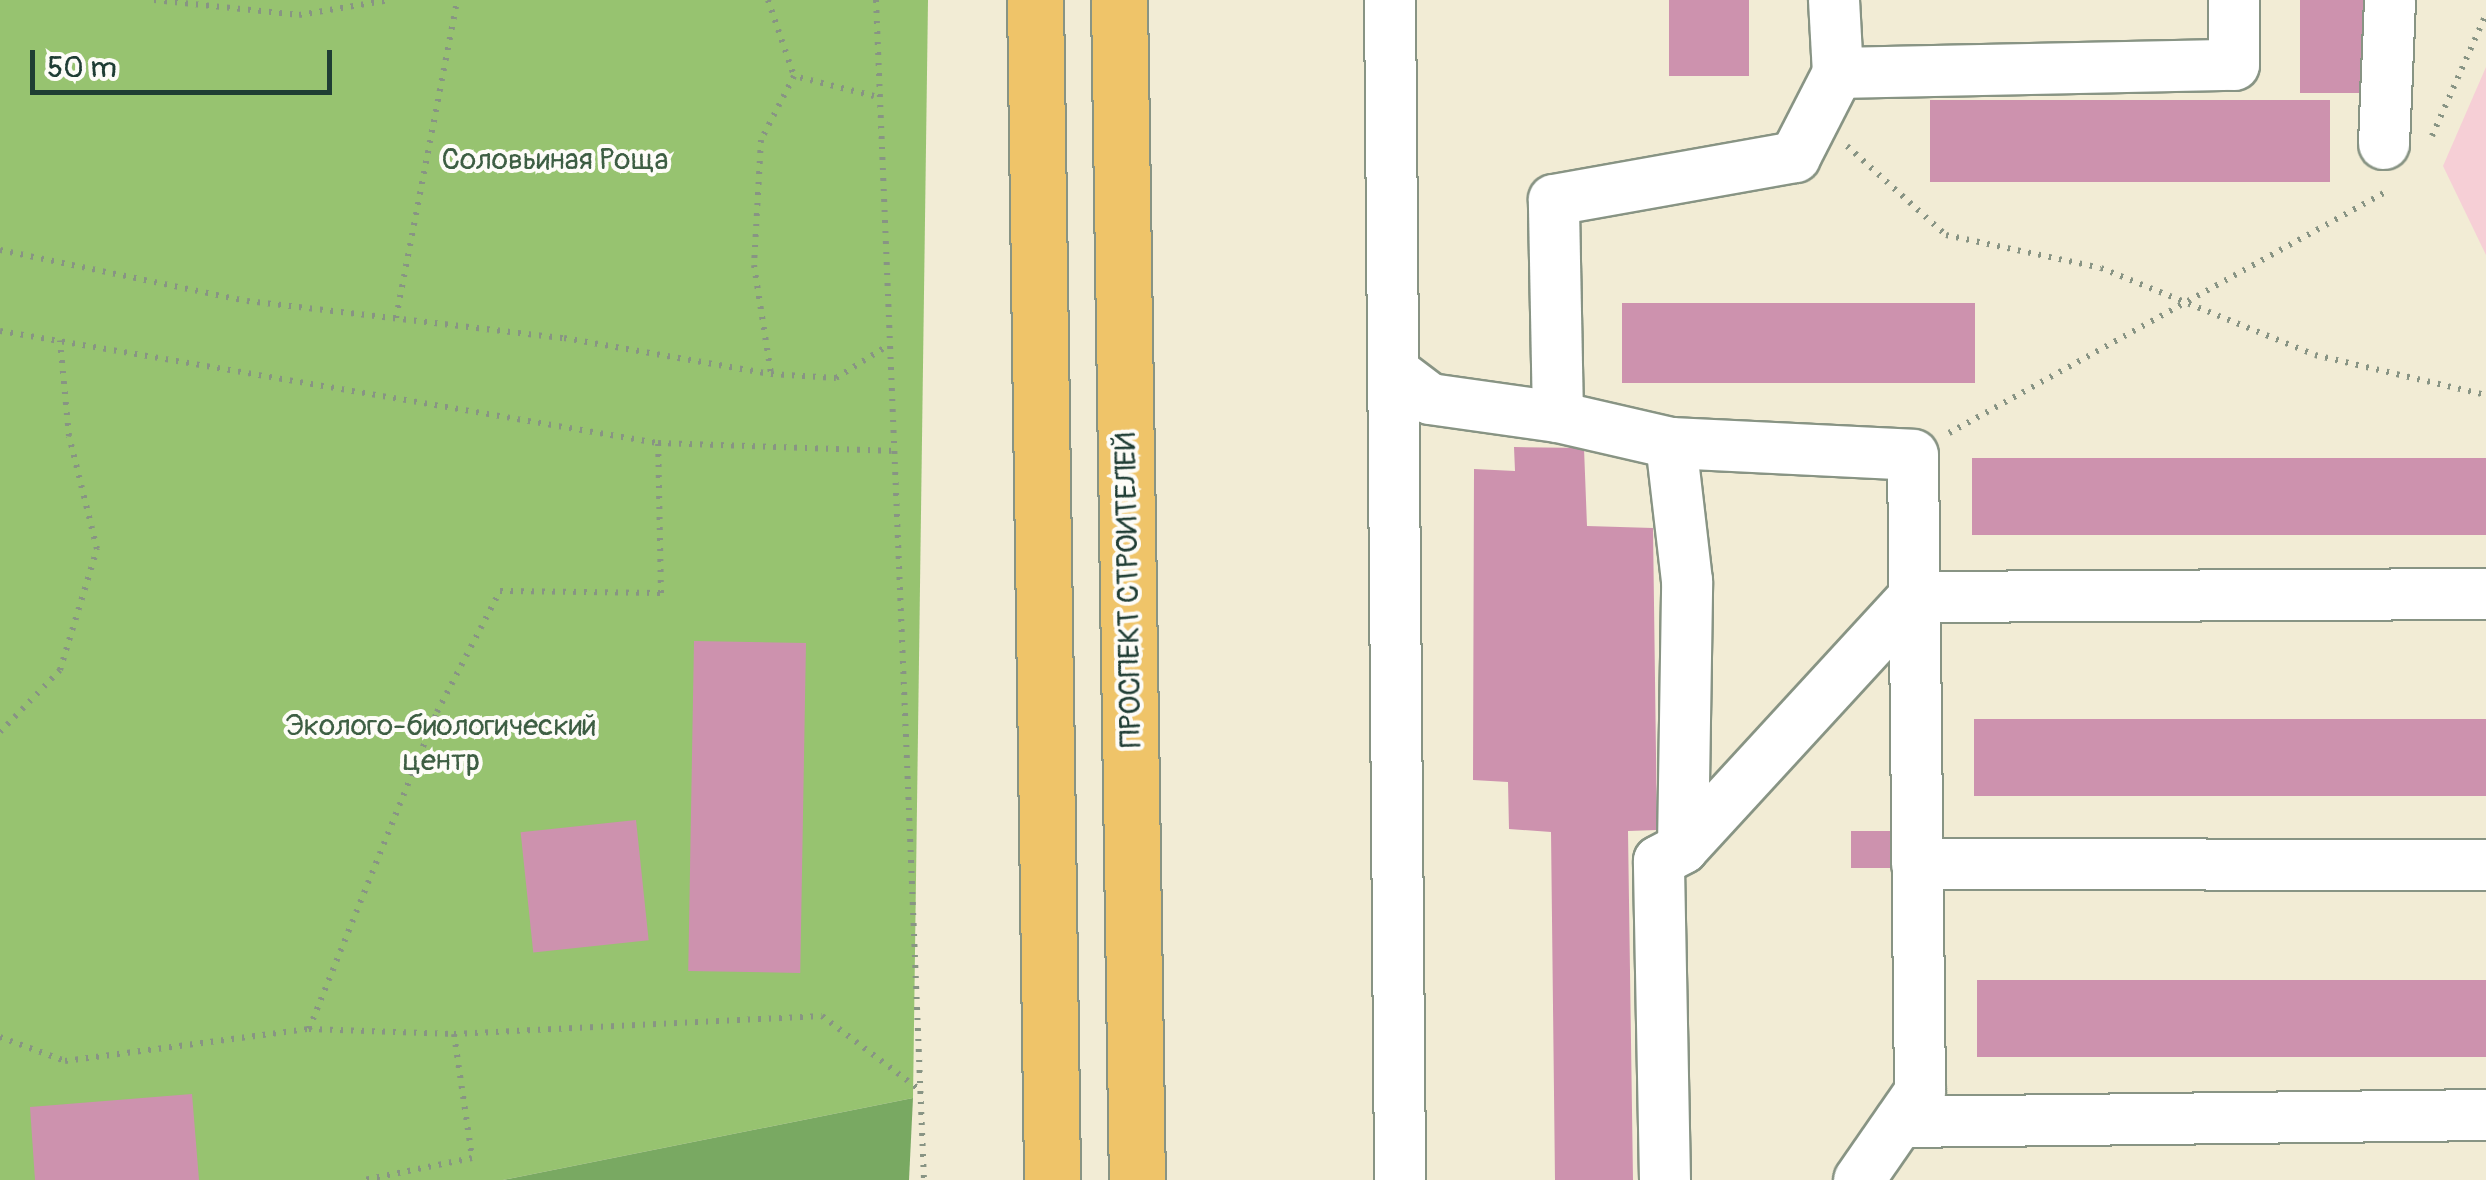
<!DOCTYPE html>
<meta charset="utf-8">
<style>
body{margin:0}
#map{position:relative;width:2486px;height:1180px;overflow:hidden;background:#f2ecd5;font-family:Pangolin,sans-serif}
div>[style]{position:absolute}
.built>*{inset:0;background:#f6cfd6}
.green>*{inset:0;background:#97c370}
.forest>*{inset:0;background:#79a962}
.building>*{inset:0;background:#cd92ae;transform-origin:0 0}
.path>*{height:6px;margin-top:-3px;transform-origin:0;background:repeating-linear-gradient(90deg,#889484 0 2.5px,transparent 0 10.5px)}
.roads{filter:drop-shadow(2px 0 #889484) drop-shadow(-2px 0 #889484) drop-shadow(0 2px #889484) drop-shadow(0 -2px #889484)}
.minor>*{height:50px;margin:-25px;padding:0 25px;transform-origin:25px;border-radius:25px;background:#fff}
.major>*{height:55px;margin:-27.5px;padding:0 27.5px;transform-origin:27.5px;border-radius:27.5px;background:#efc469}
span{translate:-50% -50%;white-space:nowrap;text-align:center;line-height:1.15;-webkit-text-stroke:8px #fdfcf7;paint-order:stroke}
.park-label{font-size:30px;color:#3d5e43}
.street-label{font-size:30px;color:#1f3d34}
.scale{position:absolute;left:30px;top:50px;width:302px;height:45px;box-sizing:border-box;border:5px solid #1f3d34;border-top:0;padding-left:12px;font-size:30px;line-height:35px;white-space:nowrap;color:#1f3d34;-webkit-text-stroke:8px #fdfcf7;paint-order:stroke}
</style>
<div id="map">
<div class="built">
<i style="clip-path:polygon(2486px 67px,2486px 255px,2443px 166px)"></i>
</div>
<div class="green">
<i style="clip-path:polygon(0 0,928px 0,913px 1098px,503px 1180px,0 1180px)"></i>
</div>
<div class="forest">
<i style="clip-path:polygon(913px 1098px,909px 1180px,503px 1180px)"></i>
</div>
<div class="building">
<i style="left:1669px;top:0;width:80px;height:76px"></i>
<i style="left:2300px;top:0;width:75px;height:93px"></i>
<i style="left:2330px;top:100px;width:82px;height:400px;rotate:90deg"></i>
<i style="left:1622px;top:303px;width:353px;height:80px"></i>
<i style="clip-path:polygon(1514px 447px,1584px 448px,1587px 526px,1653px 528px,1657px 830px,1628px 831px,1633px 1180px,1555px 1180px,1551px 832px,1509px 829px,1508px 782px,1473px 780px,1474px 469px,1515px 471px)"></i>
<i style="left:1972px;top:458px;width:514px;height:77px"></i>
<i style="left:694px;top:641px;width:112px;height:330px;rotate:1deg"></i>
<i style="left:2486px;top:719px;width:77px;height:512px;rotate:90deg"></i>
<i style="left:636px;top:820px;width:121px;height:116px;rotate:84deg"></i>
<i style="left:1900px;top:831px;width:37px;height:49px;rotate:90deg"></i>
<i style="left:2486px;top:980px;width:77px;height:509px;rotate:90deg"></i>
<i style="clip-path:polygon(192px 1094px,199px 1180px,35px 1180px,30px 1107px)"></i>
</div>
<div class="path">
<i style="left:154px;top:0;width:146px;rotate:5.9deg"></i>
<i style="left:299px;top:15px;width:92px;rotate:-9.4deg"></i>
<i style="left:768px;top:0;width:80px;rotate:71.1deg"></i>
<i style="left:876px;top:0;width:1181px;rotate:87.67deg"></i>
<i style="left:874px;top:96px;width:82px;rotate:-166deg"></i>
<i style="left:794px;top:76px;width:72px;rotate:117.3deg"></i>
<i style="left:761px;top:140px;width:125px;rotate:93.2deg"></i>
<i style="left:754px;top:265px;width:110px;rotate:81.1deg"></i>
<i style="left:771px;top:374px;width:65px;rotate:3.5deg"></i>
<i style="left:836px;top:378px;width:60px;rotate:-32.1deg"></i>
<i style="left:2432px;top:136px;width:133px;rotate:-66.1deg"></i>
<i style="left:1847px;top:146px;width:133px;rotate:42deg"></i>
<i style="left:1946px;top:235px;width:158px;rotate:12deg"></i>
<i style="left:2101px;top:268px;width:231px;rotate:22.1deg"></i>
<i style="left:2315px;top:355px;width:176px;rotate:13.2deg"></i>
<i style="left:0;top:250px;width:252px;rotate:11.7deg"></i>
<i style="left:247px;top:301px;width:319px;rotate:6.7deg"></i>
<i style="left:564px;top:338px;width:210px;rotate:9.9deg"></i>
<i style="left:396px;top:318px;width:324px;rotate:-79.1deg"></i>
<i style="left:0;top:331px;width:667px;rotate:9.66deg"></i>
<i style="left:658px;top:443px;width:238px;rotate:1.9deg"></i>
<i style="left:1949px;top:433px;width:503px;rotate:-28.91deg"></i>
<i style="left:0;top:732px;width:86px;rotate:-45.9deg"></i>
<i style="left:60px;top:670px;width:127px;rotate:-73deg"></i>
<i style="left:97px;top:549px;width:116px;rotate:-103.9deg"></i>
<i style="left:69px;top:436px;width:96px;rotate:-95.4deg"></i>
<i style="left:309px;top:1029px;width:145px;rotate:2deg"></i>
<i style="left:454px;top:1034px;width:125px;rotate:81.7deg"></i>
<i style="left:472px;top:1158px;width:110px;rotate:168.5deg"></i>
<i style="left:454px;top:1034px;width:368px;rotate:-2.8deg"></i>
<i style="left:822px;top:1016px;width:123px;rotate:37.1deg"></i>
<i style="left:0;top:1037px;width:69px;rotate:20.3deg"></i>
<i style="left:65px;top:1061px;width:246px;rotate:-7.5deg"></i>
<i style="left:309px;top:1029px;width:342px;rotate:-68deg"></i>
<i style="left:437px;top:712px;width:136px;rotate:-62.5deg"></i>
<i style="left:500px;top:591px;width:161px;rotate:0.7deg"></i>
<i style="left:661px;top:593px;width:150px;rotate:-91.1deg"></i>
</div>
<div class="roads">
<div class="minor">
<i style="left:1390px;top:0;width:1180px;rotate:89.51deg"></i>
<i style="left:1834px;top:0;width:73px;rotate:86.9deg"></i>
<i style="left:2384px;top:144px;width:144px;rotate:-87.6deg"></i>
<i style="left:1393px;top:371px;width:46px;rotate:37.1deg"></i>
<i style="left:1430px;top:399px;width:129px;rotate:8deg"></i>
<i style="left:1671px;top:443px;width:242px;rotate:2.8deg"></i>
<i style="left:1913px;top:455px;width:637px;rotate:89.37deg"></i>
<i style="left:1920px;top:1092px;width:107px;rotate:124.7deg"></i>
<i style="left:1683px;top:848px;width:341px;rotate:-47.4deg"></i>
<i style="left:1914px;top:597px;width:572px;rotate:-0.3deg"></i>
<i style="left:1917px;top:864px;width:569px;rotate:0.1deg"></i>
<i style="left:1900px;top:1122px;width:586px;rotate:-0.68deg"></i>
<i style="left:1665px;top:1180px;width:319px;rotate:-91.1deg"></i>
<i style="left:1659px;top:861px;width:27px;rotate:-28deg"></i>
<i style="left:1683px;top:848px;width:267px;rotate:-89.1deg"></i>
<i style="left:1687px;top:581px;width:139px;rotate:-96.6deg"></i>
<i style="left:1671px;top:443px;width:116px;rotate:-167deg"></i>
<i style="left:1558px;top:417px;width:217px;rotate:-91.1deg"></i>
<i style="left:1554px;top:200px;width:245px;rotate:-10.1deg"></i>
<i style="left:1795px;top:157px;width:94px;rotate:-62.9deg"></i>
<i style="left:1838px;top:73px;width:396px;rotate:-1.2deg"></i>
<i style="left:2234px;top:65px;width:65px;rotate:-90deg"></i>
</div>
<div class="major">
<i style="left:1035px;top:0;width:1180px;rotate:89.17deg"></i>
<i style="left:1119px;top:0;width:1180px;rotate:89.13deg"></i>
</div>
</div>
<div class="park-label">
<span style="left:555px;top:160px">Соловьиная Роща</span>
<span style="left:441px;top:743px">Эколого-биологический<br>центр</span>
</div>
<div class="street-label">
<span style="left:1129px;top:590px;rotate:-91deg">ПРОСПЕКТ СТРОИТЕЛЕЙ</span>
</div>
<div class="scale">50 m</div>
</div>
